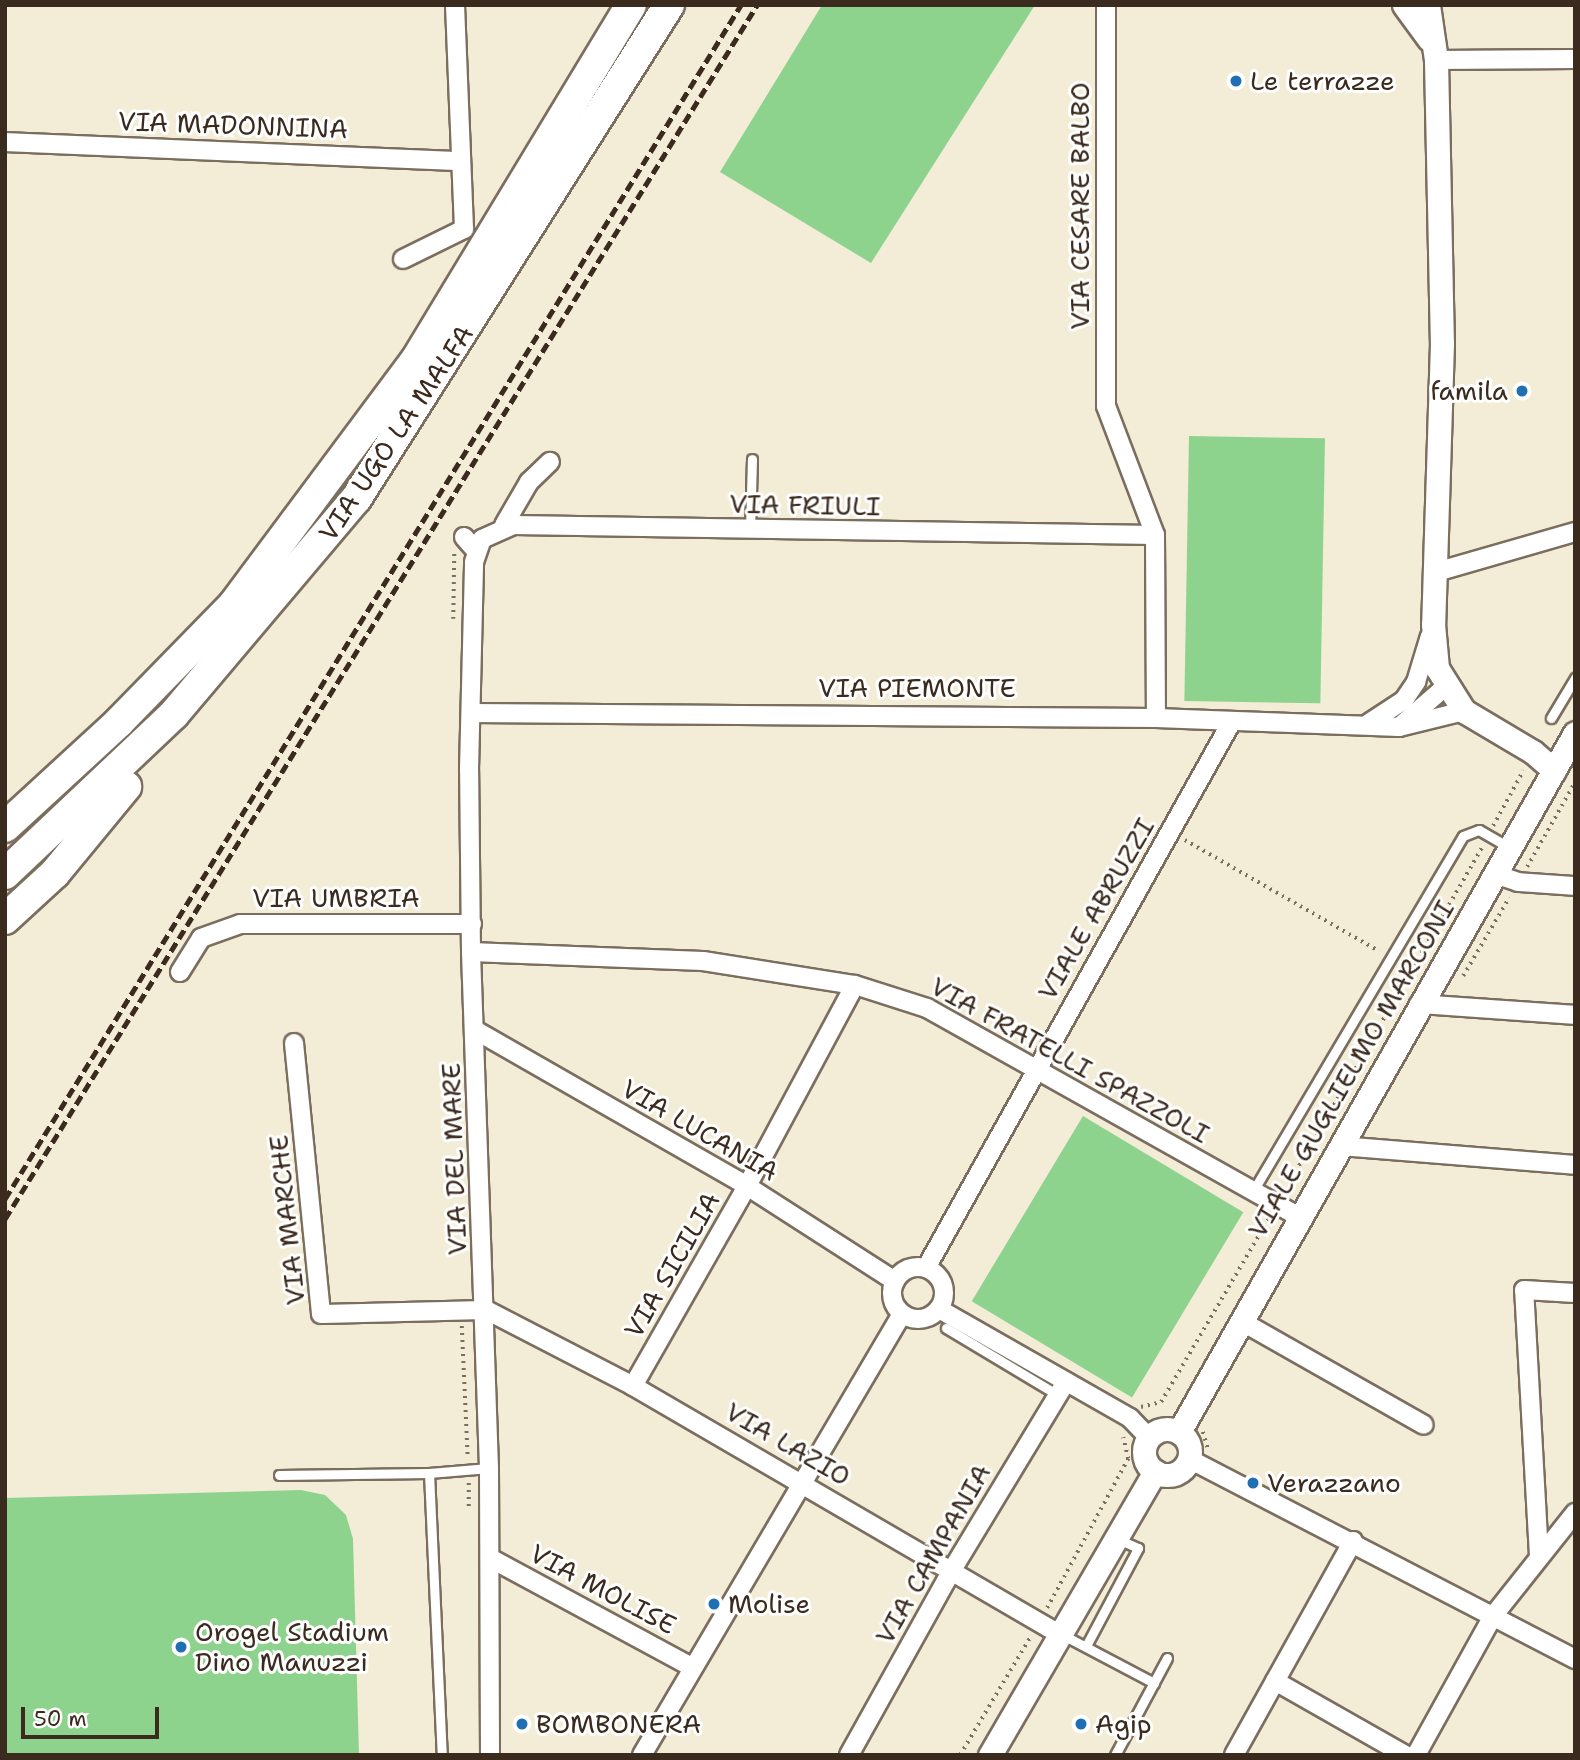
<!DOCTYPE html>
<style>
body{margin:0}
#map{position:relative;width:1580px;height:1760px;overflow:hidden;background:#f3ecd7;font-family:"Shantell Sans",sans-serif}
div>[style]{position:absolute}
.green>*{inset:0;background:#8dd38d;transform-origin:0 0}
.path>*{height:3.5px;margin-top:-1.75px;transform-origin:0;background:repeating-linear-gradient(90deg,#7b6e5f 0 2px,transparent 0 7px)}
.roads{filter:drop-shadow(2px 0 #7b6e5f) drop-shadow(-2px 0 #7b6e5f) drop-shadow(0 2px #7b6e5f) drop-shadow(0 -2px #7b6e5f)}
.lane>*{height:9px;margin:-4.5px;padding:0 4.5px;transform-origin:4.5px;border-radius:4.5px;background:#fff}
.street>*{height:18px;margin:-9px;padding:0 9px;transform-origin:9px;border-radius:9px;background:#fff}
.street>.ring{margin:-9px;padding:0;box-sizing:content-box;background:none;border:18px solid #fff;border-radius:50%}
.secondary>*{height:23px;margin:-11.5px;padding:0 11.5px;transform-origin:11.5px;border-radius:11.5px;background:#fff}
.secondary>.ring{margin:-11.5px;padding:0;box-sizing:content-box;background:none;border:23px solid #fff;border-radius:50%}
.highway>*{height:30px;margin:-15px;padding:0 15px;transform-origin:15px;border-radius:15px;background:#fff}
.rail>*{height:5px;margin-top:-2.5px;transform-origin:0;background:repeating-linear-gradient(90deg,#3b2a1e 0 10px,transparent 0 15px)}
.dots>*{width:19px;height:19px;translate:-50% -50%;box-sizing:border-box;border:4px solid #fff;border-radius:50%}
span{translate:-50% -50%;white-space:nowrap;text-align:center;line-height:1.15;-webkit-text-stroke:6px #fff;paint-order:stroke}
.poi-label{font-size:26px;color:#3b2a1e}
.left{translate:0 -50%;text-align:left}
.right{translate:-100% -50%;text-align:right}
.street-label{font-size:26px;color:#3b2a1e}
.frame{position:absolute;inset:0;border:7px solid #3b2a1e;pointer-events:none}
.scale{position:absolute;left:21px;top:1707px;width:138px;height:32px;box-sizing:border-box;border:4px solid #3b2a1e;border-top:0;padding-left:9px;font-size:21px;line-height:24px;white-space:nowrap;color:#3b2a1e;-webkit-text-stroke:5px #fff;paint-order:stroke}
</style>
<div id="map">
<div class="green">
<i style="clip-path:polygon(822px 5px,1035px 5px,871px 263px,720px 172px)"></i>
<i style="left:1189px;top:436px;width:136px;height:265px;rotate:1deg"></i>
<i style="left:1083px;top:1116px;width:187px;height:216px;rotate:31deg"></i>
<i style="clip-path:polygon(301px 1490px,325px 1495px,346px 1515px,353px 1539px,359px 1755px,5px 1755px,5px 1498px)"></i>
</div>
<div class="path">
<i style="left:453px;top:619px;width:66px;rotate:-89.1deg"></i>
<i style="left:1493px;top:826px;width:63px;rotate:-61.4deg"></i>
<i style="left:1185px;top:840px;width:224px;rotate:29.8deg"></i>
<i style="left:1527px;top:867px;width:98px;rotate:-60.5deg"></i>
<i style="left:1463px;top:976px;width:91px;rotate:-59.5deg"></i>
<i style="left:1285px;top:1190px;width:398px;rotate:-60.1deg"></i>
<i style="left:462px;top:1326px;width:132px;rotate:87.4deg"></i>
<i style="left:1141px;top:1407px;width:21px;rotate:-14deg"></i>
<i style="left:1161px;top:1402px;width:213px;rotate:-59.6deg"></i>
<i style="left:1203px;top:1432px;width:17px;rotate:73deg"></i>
<i style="left:469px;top:1483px;width:24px;rotate:90deg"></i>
<i style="left:1172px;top:1485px;width:16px;rotate:-22deg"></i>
<i style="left:1047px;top:1608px;width:170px;rotate:-61.5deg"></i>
<i style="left:1128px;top:1459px;width:22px;rotate:-103deg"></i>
<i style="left:960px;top:1755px;width:139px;rotate:-59.2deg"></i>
</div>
<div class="roads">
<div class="lane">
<i style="left:750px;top:530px;width:71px;rotate:-88.4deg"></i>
<i style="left:1551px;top:718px;width:47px;rotate:-59deg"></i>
<i style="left:1253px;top:1191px;width:412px;rotate:-59.4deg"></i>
<i style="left:1463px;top:836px;width:17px;rotate:-21deg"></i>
<i style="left:1479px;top:830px;width:34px;rotate:30deg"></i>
<i style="left:946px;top:1328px;width:131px;rotate:30.9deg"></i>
<i style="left:429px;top:1473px;width:282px;rotate:87.4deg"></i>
<i style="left:279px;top:1475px;width:150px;rotate:-0.8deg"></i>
<i style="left:429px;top:1473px;width:60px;rotate:-4.8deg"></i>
<i style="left:1063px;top:1635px;width:103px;rotate:27.8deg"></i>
<i style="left:1086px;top:1646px;width:111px;rotate:-62deg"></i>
<i style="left:1138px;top:1548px;width:24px;rotate:-156deg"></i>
<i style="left:1115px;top:1755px;width:110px;rotate:-61.8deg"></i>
</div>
<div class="street">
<i style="left:1106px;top:5px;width:401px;rotate:90deg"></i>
<i style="left:1106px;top:406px;width:138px;rotate:69.2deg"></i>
<i style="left:1155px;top:535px;width:183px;rotate:89.7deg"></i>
<i style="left:1436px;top:60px;width:139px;rotate:-0.4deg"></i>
<i style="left:5px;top:142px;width:454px;rotate:2.4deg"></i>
<i style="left:403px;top:259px;width:68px;rotate:-26.2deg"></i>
<i style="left:464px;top:229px;width:224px;rotate:-92.3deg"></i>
<i style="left:504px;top:525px;width:50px;rotate:-59.8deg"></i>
<i style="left:529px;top:482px;width:29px;rotate:-44deg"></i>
<i style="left:464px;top:537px;width:18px;rotate:49deg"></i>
<i style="left:1436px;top:572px;width:145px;rotate:-16.1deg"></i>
<i style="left:471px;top:713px;width:685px;rotate:0.42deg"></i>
<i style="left:1156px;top:718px;width:243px;rotate:2.1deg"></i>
<i style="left:1399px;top:727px;width:67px;rotate:-13.8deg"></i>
<i style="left:1369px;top:723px;width:42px;rotate:-33.3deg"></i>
<i style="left:1404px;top:700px;width:22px;rotate:-56deg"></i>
<i style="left:1416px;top:682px;width:48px;rotate:-73.1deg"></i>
<i style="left:1399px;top:727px;width:61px;rotate:-41deg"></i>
<i style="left:1494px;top:874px;width:25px;rotate:18deg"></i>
<i style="left:1518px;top:882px;width:57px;rotate:4deg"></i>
<i style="left:471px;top:952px;width:232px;rotate:2.2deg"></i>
<i style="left:703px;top:961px;width:154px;rotate:9deg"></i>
<i style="left:855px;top:985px;width:76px;rotate:17.7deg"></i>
<i style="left:927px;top:1008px;width:427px;rotate:29.3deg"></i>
<i style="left:180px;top:972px;width:40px;rotate:-58deg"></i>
<i style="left:201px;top:938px;width:41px;rotate:-19.7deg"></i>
<i style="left:240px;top:924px;width:232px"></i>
<i style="left:1419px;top:1004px;width:156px;rotate:4deg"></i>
<i style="left:475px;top:1030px;width:314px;rotate:29.8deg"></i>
<i style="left:747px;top:1186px;width:176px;rotate:32.7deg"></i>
<i style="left:294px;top:1043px;width:272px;rotate:84.3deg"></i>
<i style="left:321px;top:1314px;width:165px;rotate:-1.4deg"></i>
<i style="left:486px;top:1310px;width:165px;rotate:27.3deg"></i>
<i style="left:633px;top:1386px;width:492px;rotate:30.2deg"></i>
<i style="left:1340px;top:1146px;width:236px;rotate:4.6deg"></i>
<i class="ring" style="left:892px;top:1267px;width:34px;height:34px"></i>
<i style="left:926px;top:1268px;width:625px;rotate:-60.77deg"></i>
<i style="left:939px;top:1309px;width:220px;rotate:29.7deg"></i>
<i style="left:1130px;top:1418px;width:28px;rotate:46deg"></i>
<i style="left:1241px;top:1321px;width:210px;rotate:29.6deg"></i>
<i style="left:633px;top:1386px;width:230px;rotate:-60.3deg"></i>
<i style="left:747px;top:1186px;width:228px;rotate:-61.8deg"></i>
<i style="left:1189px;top:1459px;width:435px;rotate:27.4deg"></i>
<i style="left:1539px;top:1556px;width:266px;rotate:-93.2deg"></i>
<i style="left:1524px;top:1290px;width:51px;rotate:3.4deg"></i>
<i style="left:490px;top:1558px;width:230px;rotate:28.4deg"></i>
<i style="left:1275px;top:1681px;width:150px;rotate:29.6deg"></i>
<i style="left:490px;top:1755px;width:287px;rotate:-90.2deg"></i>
<i style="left:489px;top:1468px;width:516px;rotate:-92deg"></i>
<i style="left:471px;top:952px;width:182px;rotate:-90.6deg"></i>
<i style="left:469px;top:770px;width:208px;rotate:-88.6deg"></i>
<i style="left:474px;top:562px;width:24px;rotate:-71deg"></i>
<i style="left:482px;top:539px;width:35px;rotate:-24deg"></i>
<i style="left:514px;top:525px;width:641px;rotate:0.89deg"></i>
<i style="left:642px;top:1755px;width:512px;rotate:-59.48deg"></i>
<i style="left:849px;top:1755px;width:212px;rotate:-60.9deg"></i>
<i style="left:952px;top:1570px;width:220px;rotate:-58.8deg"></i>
<i style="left:1234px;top:1755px;width:245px;rotate:-60.9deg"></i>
<i style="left:1416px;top:1755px;width:159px;rotate:-61deg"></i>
<i style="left:1493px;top:1616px;width:132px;rotate:-51.5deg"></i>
</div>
<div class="secondary">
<i style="left:1404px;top:5px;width:42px;rotate:53.7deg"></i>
<i style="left:1428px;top:5px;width:56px;rotate:81.7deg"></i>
<i style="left:1436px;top:60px;width:283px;rotate:88.8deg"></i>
<i style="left:1442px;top:343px;width:281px;rotate:91.8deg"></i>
<i style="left:1433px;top:624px;width:44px;rotate:84.8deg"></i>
<i style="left:1437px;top:668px;width:51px;rotate:57.9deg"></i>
<i style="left:1464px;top:711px;width:80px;rotate:30.7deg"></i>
<i style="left:1533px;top:752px;width:28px;rotate:41deg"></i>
<i class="ring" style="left:1144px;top:1429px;width:23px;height:23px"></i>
<i style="left:1179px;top:1432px;width:803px;rotate:-60.47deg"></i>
<i style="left:990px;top:1755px;width:328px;rotate:-59.8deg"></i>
</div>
<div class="highway">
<i style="left:5px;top:827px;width:155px;rotate:-42.6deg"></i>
<i style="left:119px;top:722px;width:165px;rotate:-45.7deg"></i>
<i style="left:234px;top:604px;width:304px;rotate:-53.3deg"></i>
<i style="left:416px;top:360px;width:415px;rotate:-58.8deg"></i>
<i style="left:5px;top:874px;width:233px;rotate:-43.4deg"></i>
<i style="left:174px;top:714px;width:282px;rotate:-49.8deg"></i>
<i style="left:356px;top:499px;width:585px;rotate:-57.64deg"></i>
<i style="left:5px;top:919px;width:68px;rotate:-42.6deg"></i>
<i style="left:55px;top:873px;width:112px;rotate:-50.5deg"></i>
</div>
</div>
<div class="rail">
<i style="left:5px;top:1199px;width:1403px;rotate:-58.35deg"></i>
<i style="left:5px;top:1219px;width:1428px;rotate:-58.22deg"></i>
</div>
<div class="dots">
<i style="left:1236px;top:81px;background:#1f6fb2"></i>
<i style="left:1522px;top:391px;background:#1f6fb2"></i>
<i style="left:1253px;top:1483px;background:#1f6fb2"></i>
<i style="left:714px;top:1604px;background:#1f6fb2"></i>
<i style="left:181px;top:1647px;background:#1f6fb2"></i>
<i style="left:522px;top:1724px;background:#1f6fb2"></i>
<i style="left:1081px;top:1724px;background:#1f6fb2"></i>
</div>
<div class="poi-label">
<span class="left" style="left:1250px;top:81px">Le terrazze</span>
<span class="right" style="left:1508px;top:391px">famila</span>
<span class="left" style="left:1267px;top:1483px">Verazzano</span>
<span class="left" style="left:728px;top:1604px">Molise</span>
<span class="left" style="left:195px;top:1647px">Orogel Stadium<br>Dino Manuzzi</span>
<span class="left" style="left:536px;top:1724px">BOMBONERA</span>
<span class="left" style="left:1095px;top:1724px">Agip</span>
</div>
<div class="street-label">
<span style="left:233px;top:125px;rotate:2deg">VIA MADONNINA</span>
<span style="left:1080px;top:206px;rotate:-90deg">VIA CESARE BALBO</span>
<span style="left:396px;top:433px;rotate:-56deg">VIA UGO LA MALFA</span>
<span style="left:805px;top:505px;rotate:1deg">VIA FRIULI</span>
<span style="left:917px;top:688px">VIA PIEMONTE</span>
<span style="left:336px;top:898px">VIA UMBRIA</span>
<span style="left:1096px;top:909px;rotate:-60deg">VIALE ABRUZZI</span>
<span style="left:1070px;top:1060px;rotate:29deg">VIA FRATELLI SPAZZOLI</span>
<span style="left:1351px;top:1069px;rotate:-60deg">VIALE GUGLIELMO MARCONI</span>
<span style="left:700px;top:1130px;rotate:30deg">VIA LUCANIA</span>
<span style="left:454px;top:1159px;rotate:-92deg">VIA DEL MARE</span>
<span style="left:287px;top:1220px;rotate:-96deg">VIA MARCHE</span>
<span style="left:672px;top:1265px;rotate:-60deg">VIA SICILIA</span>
<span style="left:788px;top:1444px;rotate:30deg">VIA LAZIO</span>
<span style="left:933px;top:1554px;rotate:-60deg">VIA CAMPANIA</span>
<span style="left:603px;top:1589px;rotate:28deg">VIA MOLISE</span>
</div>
<div class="frame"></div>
<div class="scale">50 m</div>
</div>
